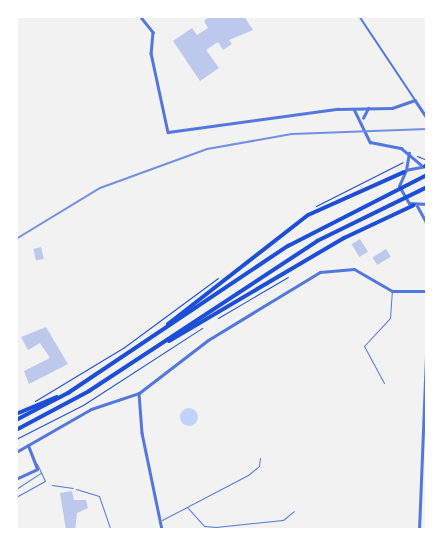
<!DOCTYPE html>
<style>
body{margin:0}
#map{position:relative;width:443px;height:546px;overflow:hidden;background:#f2f2f2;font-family:Bitter,serif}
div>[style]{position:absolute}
.water>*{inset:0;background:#bfd3fe}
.round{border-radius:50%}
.building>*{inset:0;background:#bdc9ec;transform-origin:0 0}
.path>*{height:1px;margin:-0.5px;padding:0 0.5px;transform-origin:0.5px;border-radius:0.5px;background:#1d4ed8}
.service>*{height:1px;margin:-0.5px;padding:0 0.5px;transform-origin:0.5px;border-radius:0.5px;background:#5277de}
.pedestrian>*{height:2px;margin:-1px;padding:0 1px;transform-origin:1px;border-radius:1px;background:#5277de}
.minor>*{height:2.5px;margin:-1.25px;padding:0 1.25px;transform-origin:1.25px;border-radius:1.25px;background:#5277de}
.tertiary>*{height:3px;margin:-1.5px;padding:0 1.5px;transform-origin:1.5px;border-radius:1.5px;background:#5277de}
.primary>*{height:4px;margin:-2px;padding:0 2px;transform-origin:2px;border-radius:2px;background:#1d4ed8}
.rail>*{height:2px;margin:-1px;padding:0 1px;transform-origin:1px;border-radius:1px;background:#7290e2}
span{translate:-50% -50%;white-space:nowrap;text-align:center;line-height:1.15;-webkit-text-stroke:5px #fff;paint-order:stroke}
.frame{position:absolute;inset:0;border:18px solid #fff;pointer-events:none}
</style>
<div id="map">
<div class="water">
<i class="round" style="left:180px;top:408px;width:18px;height:18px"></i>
</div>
<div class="building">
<i style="clip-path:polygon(210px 16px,244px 16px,253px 30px,229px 40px,232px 44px,223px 50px,218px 42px,206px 50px,219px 68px,200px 81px,173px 41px,192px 28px,197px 35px,208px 28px,204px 21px)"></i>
<i style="left:360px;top:239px;width:15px;height:10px;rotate:58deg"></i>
<i style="left:41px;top:247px;width:12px;height:8px;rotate:76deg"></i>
<i style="left:386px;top:249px;width:9px;height:16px;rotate:58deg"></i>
<i style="clip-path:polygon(46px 327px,68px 364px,29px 384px,24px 371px,50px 358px,40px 343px,28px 350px,21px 337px)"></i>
<i style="clip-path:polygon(72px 491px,74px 500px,86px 500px,88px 508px,77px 513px,75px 530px,66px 530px,60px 493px)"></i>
</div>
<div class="path">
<i style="left:417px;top:156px;width:11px;rotate:22deg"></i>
<i style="left:316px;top:206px;width:97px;rotate:-26.8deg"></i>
<i style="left:218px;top:318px;width:81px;rotate:-30.4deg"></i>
<i style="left:35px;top:401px;width:103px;rotate:-31.1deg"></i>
<i style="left:123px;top:348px;width:118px;rotate:-36.4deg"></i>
<i style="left:16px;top:439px;width:75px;rotate:-26.9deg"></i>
<i style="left:83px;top:405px;width:142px;rotate:-32.9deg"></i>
</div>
<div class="service">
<i style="left:384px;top:383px;width:42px;rotate:-118.4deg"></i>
<i style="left:364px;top:346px;width:38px;rotate:-47deg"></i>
<i style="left:390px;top:318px;width:27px;rotate:-86deg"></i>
<i style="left:52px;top:485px;width:21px;rotate:8deg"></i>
<i style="left:16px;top:489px;width:30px;rotate:-33deg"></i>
<i style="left:76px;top:489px;width:24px;rotate:17deg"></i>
<i style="left:99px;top:496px;width:36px;rotate:71deg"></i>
<i style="left:16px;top:497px;width:33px;rotate:-29deg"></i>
<i style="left:45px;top:481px;width:19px;rotate:-115deg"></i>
<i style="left:187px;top:507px;width:25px;rotate:48deg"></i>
<i style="left:204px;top:526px;width:12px;rotate:5deg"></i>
<i style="left:216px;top:527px;width:67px;rotate:-6deg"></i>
<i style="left:283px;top:520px;width:14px;rotate:-39deg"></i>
<i style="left:162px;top:520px;width:97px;rotate:-27.6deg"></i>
<i style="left:248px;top:475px;width:14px;rotate:-39deg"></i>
<i style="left:259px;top:466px;width:8px;rotate:-83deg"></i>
</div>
<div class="pedestrian">
<i style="left:359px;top:16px;width:101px;rotate:56.3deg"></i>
</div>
<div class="minor">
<i style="left:140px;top:16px;width:21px;rotate:51deg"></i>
<i style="left:153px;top:32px;width:21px;rotate:95deg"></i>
<i style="left:151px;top:53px;width:81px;rotate:77.9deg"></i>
<i style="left:168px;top:132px;width:171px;rotate:-7.8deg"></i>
<i style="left:337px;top:109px;width:55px;rotate:-1deg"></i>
<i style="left:392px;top:108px;width:24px;rotate:-19deg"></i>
<i style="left:415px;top:100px;width:22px;rotate:56deg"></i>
<i style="left:354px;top:109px;width:37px;rotate:64deg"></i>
<i style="left:370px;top:142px;width:32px;rotate:11deg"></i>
<i style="left:401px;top:148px;width:26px;rotate:40deg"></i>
<i style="left:363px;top:118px;width:11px;rotate:-63deg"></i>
<i style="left:406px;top:170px;width:17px;rotate:-80deg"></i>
<i style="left:139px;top:393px;width:40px;rotate:85.7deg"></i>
<i style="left:142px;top:433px;width:99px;rotate:78.3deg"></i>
<i style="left:16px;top:479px;width:23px;rotate:-25deg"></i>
<i style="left:37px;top:469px;width:25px;rotate:-111deg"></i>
</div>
<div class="tertiary">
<i style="left:426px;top:166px;width:20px;rotate:169deg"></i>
<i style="left:406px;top:170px;width:17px;rotate:114deg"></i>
<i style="left:399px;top:186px;width:20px;rotate:60deg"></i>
<i style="left:409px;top:203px;width:18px;rotate:3deg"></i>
<i style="left:417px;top:206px;width:21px;rotate:61deg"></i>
<i style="left:16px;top:452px;width:86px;rotate:-29.8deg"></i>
<i style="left:91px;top:409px;width:51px;rotate:-18.4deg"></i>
<i style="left:139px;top:393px;width:87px;rotate:-37.5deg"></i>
<i style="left:208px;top:340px;width:131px;rotate:-31.3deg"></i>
<i style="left:320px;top:272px;width:34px;rotate:-5deg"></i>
<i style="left:354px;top:269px;width:44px;rotate:30.1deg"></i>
<i style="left:392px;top:291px;width:35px"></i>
<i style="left:419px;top:530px;width:203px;rotate:-87.7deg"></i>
</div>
<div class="primary">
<i style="left:425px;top:166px;width:2px;rotate:-27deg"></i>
<i style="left:168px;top:324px;width:177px;rotate:-37.9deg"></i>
<i style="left:308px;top:215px;width:105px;rotate:-24.1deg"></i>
<i style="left:169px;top:341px;width:203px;rotate:-30.5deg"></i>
<i style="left:344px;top:238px;width:77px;rotate:-25.2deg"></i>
<i style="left:16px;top:414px;width:44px;rotate:-22.5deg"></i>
<i style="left:16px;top:420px;width:59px;rotate:-27.4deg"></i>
<i style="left:68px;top:393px;width:265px;rotate:-33.8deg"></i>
<i style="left:288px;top:246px;width:156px;rotate:-27.1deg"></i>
<i style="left:16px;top:430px;width:83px;rotate:-28.1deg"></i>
<i style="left:89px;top:391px;width:273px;rotate:-33.3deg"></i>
<i style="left:317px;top:241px;width:123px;rotate:-26.1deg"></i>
</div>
<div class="rail">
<i style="left:16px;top:239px;width:98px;rotate:-31.3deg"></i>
<i style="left:100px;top:188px;width:114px;rotate:-20deg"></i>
<i style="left:207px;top:149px;width:86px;rotate:-10deg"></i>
<i style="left:292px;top:134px;width:135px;rotate:-2.1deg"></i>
</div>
<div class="frame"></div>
</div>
